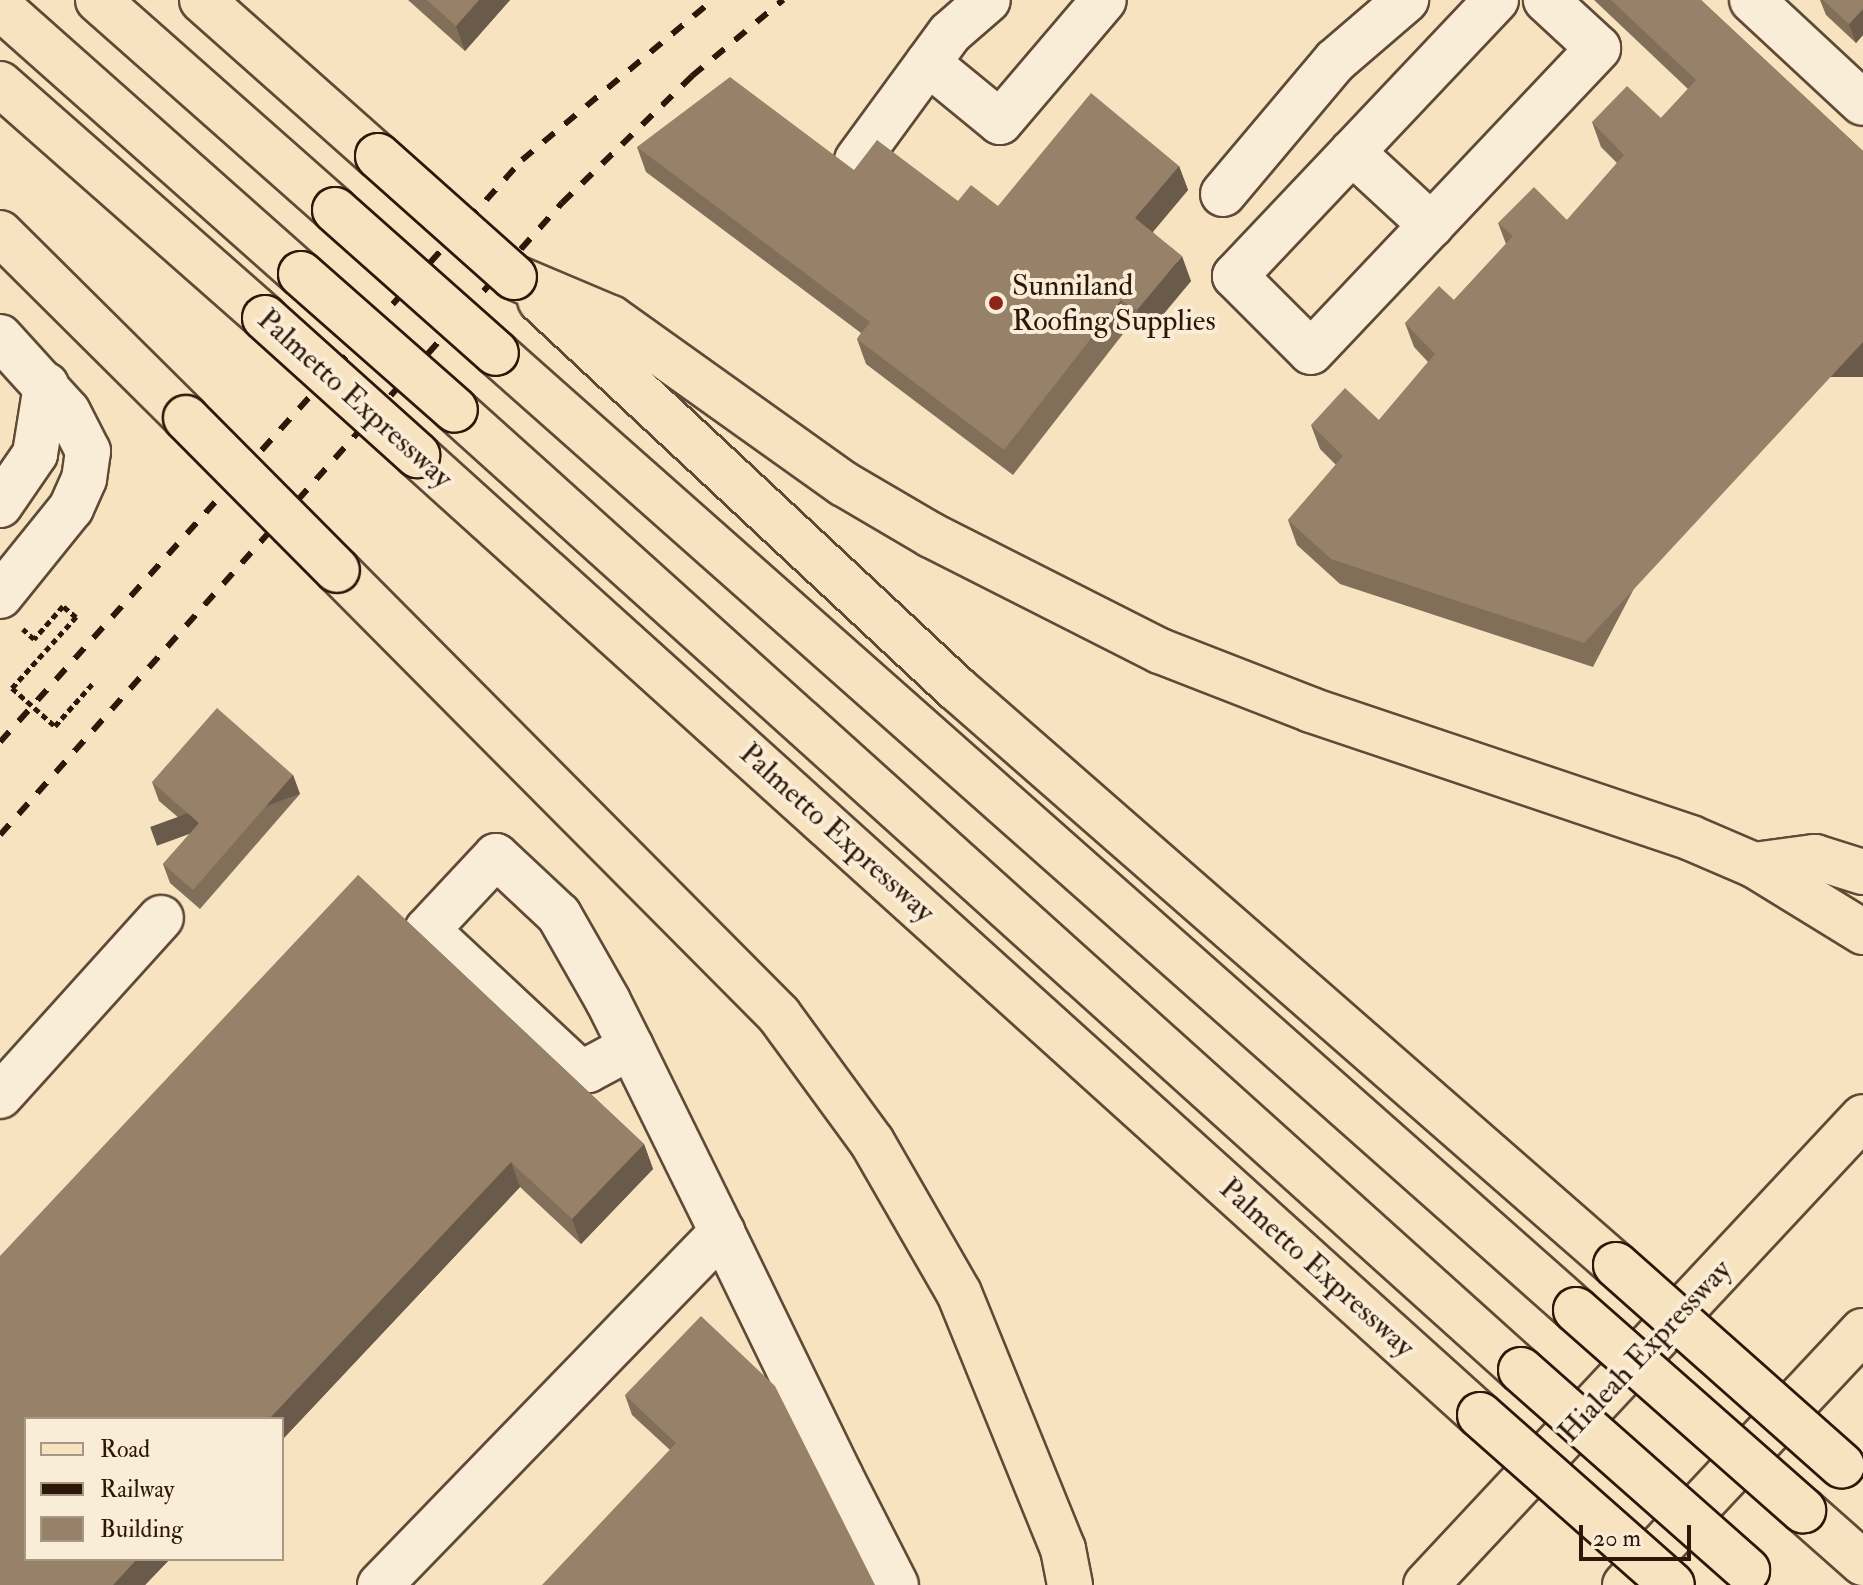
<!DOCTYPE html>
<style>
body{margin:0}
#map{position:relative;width:1863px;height:1585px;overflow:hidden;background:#f8e3c1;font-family:"IM FELL Double Pica",serif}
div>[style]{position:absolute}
.path>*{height:5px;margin-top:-2.5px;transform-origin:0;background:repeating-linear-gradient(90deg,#2d1709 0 6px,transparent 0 10px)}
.roads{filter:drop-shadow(2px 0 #604a37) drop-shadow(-2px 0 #604a37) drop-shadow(0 2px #604a37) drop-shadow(0 -2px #604a37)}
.minor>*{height:44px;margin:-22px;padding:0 22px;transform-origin:22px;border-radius:22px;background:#faedd7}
.major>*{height:44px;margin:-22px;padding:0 22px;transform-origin:22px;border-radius:22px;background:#f8e3c1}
.highway>*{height:44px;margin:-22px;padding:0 22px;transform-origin:22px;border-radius:22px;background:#f8e3c1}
.rail>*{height:6px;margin-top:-3px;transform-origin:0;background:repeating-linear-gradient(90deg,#2d1709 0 14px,transparent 0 28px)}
.path-bridge>*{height:5px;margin-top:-2.5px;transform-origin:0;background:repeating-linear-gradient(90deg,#2d1709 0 6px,transparent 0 10px)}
.bridges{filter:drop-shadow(2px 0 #2d1709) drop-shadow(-2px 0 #2d1709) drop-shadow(0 2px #2d1709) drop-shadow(0 -2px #2d1709)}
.highway-bridge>*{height:44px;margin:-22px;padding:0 22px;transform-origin:22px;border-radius:22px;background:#f8e3c1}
.wall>*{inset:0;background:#826f5a}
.shaded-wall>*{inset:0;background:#6a5a4a;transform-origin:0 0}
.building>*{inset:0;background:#978169}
.dots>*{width:22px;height:22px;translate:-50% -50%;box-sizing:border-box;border:4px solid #faedd7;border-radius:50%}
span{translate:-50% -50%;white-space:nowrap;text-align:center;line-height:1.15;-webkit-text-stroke:8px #faedd7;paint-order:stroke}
.poi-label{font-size:30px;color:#2d1709}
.left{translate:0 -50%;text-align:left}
.street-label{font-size:30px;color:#2d1709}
.legend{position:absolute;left:24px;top:1417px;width:260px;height:144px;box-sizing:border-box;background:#faedd7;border:2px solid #a89785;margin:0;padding:10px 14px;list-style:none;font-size:24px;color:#2d1709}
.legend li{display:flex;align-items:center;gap:16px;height:40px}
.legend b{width:40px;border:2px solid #a89785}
.scale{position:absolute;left:1579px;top:1525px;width:112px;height:36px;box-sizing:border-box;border:4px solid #2d1709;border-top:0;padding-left:10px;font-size:24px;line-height:28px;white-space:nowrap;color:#2d1709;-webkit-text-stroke:6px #faedd7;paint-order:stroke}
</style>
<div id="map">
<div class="path">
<i style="left:12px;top:688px;width:96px;rotate:-48deg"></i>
<i style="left:76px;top:617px;width:17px;rotate:-140deg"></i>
<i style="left:63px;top:606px;width:44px;rotate:131.3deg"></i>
<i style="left:34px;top:639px;width:15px;rotate:-138deg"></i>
<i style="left:55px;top:726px;width:57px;rotate:-48.5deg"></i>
</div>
<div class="roads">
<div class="minor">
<i style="left:1496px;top:0;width:380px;rotate:133.4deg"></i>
<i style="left:1235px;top:276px;width:107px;rotate:45deg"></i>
<i style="left:1311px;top:352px;width:418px;rotate:-46.6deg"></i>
<i style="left:1598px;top:48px;width:71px;rotate:-137.3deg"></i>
<i style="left:1752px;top:0;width:151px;rotate:42.9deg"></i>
<i style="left:928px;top:63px;width:93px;rotate:39.3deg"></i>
<i style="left:1000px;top:122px;width:160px;rotate:-49.6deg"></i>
<i style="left:1352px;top:152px;width:108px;rotate:42.7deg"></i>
<i style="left:857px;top:160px;width:157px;rotate:-53.8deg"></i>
<i style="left:950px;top:33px;width:50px;rotate:-41deg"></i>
<i style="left:1223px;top:194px;width:174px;rotate:-49.9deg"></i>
<i style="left:1335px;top:61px;width:94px;rotate:-40.7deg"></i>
<i style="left:0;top:337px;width:101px;rotate:47.8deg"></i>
<i style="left:68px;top:412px;width:44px;rotate:62.9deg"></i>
<i style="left:88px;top:451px;width:28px;rotate:98deg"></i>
<i style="left:84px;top:479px;width:32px;rotate:114deg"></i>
<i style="left:71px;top:508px;width:113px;rotate:128.9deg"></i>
<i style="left:0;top:505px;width:62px;rotate:-55.5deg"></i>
<i style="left:35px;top:454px;width:70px;rotate:-80.9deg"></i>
<i style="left:631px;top:1047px;width:49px;rotate:151.9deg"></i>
<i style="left:588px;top:1070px;width:14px;rotate:-168deg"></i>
<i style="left:574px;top:1067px;width:201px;rotate:-137deg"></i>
<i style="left:427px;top:930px;width:101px;rotate:-47deg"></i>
<i style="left:496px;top:856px;width:86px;rotate:43.1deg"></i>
<i style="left:559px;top:915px;width:99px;rotate:60.3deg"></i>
<i style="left:608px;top:1001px;width:51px;rotate:63.4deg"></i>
<i style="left:631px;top:1047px;width:206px;rotate:63.8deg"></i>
<i style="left:722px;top:1232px;width:272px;rotate:64.1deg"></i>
<i style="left:841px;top:1477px;width:121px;rotate:63deg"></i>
<i style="left:0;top:1096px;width:240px;rotate:-47.9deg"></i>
<i style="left:380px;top:1585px;width:492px;rotate:-45.9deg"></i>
</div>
<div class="major">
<i style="left:1426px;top:1585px;width:640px;rotate:-46.96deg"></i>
<i style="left:1625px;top:1585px;width:348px;rotate:-46.9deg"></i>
</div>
<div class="highway">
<i style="left:98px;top:0;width:317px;rotate:41.5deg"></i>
<i style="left:202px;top:0;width:235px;rotate:41.6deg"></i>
<i style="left:0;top:7px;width:402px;rotate:41.6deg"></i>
<i style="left:0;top:84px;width:354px;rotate:41.4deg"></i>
<i style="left:0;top:233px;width:262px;rotate:44.8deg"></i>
<i style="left:514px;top:277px;width:105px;rotate:22.9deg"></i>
<i style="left:611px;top:318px;width:286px;rotate:35.5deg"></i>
<i style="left:844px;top:484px;width:101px;rotate:30.4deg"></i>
<i style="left:931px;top:535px;width:257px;rotate:26.9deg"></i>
<i style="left:1160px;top:651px;width:162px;rotate:21.3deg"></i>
<i style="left:1311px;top:710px;width:401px;rotate:18.6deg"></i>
<i style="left:1691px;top:838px;width:69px;rotate:23.2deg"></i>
<i style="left:1754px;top:865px;width:128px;rotate:31.6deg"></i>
<i style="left:540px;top:300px;width:569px;rotate:43.01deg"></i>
<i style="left:956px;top:688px;width:877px;rotate:41.16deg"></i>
<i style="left:496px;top:353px;width:1443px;rotate:41.54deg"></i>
<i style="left:455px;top:410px;width:1435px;rotate:42.01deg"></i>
<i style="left:417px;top:455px;width:1432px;rotate:42.09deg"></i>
<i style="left:337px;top:570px;width:627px;rotate:45.19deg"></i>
<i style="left:779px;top:1015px;width:157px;rotate:53.8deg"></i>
<i style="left:872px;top:1142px;width:174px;rotate:60.1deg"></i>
<i style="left:959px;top:1293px;width:276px;rotate:67.9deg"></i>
<i style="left:1063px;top:1549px;width:37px;rotate:79deg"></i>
<i style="left:1754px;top:865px;width:62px;rotate:-7.5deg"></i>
<i style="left:1815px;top:857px;width:50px;rotate:17.4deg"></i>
<i style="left:1803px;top:1510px;width:80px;rotate:41.5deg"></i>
</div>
</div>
<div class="rail">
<i style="left:0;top:742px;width:782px;rotate:-48.11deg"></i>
<i style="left:522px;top:160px;width:249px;rotate:-40deg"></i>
<i style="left:0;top:835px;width:846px;rotate:-48.36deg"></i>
<i style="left:562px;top:203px;width:182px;rotate:-44.3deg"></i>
<i style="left:692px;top:76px;width:119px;rotate:-39.9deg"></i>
</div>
<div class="path-bridge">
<i style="left:12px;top:688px;width:57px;rotate:41.5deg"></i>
</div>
<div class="bridges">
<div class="highway-bridge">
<i style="left:378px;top:156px;width:182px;rotate:41.7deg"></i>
<i style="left:335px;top:210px;width:215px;rotate:41.6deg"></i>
<i style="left:301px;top:274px;width:205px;rotate:41.4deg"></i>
<i style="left:265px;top:318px;width:205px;rotate:42deg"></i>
<i style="left:186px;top:418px;width:214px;rotate:45.2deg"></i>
<i style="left:1616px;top:1265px;width:302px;rotate:41.6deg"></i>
<i style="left:1576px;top:1310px;width:303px;rotate:41.4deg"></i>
<i style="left:1521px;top:1370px;width:302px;rotate:41.5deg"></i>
<i style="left:1480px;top:1415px;width:256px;rotate:41.5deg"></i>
</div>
</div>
<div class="wall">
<i style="clip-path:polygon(408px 0,510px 0,465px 51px)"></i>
<i style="clip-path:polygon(1594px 0,1701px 0,1863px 151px,1593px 667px,1340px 584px,1297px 545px,1288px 520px,1336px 465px,1320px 449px,1311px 425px,1379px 420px,1428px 362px,1414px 347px,1405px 323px,1454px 300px,1506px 244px,1498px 223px,1567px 220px,1617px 163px,1601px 147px,1592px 122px,1661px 118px,1688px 89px)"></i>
<i style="clip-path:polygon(1820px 0,1863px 0,1863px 35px,1856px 43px,1826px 15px)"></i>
<i style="clip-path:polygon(637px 147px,854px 170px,958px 201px,998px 206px,1179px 166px,1188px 190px,1153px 232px,1191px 281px,1146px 335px,1130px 325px,1013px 475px,866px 364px,857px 339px,861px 333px,646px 172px)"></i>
<i style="clip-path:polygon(293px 775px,300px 794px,200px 909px,170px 883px,163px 864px,193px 830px,159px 801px,152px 782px)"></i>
<i style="clip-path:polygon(358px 875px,644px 1144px,653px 1169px,581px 1244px,520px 1187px,282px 1440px,282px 1419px,26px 1559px,170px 1559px,145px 1585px,0 1585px)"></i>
<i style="clip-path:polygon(775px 1386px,670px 1450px,632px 1415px,625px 1395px)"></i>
</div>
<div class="shaded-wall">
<i style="clip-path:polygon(479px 0,510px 0,465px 51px,456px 26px)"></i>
<i style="clip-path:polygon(1863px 9px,1863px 35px,1856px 43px,1849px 24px)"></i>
<i style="clip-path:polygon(1179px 166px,1188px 190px,1144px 242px,1135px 218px)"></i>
<i style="clip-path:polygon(1182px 256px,1191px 281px,1146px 335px,1137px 310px)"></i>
<i style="left:1121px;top:300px;width:27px;height:190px;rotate:70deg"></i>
<i style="left:1863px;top:342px;width:35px;height:410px;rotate:90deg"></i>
<i style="left:293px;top:775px;width:20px;height:152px;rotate:70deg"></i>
<i style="clip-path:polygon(644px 1144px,653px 1169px,581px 1244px,572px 1219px)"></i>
<i style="clip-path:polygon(511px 1162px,520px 1187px,282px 1440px,282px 1419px,269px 1419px)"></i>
<i style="clip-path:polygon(137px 1559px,170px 1559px,145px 1585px,113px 1585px)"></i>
</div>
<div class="building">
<i style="clip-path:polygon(427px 0,479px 0,456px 26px)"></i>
<i style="clip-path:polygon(1611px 0,1701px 0,1863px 151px,1863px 342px,1584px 643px,1331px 559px,1288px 520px,1343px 456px,1311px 425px,1345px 388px,1379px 420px,1435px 354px,1405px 323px,1439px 286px,1454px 300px,1513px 236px,1498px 223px,1534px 187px,1567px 220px,1624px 155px,1592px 122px,1627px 86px,1661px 118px,1696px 80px)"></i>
<i style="clip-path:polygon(1823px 0,1863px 0,1863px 9px,1849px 24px)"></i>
<i style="clip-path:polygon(730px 77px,854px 170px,877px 140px,958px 201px,971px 185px,998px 206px,1091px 93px,1179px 166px,1135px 218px,1182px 256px,1137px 310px,1121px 300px,1004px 450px,857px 339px,870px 322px,637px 147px)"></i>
<i style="clip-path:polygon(217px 708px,293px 775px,193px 890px,163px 864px,199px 823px,152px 782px)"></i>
<i style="clip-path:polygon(358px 875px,644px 1144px,572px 1219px,511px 1162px,269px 1419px,26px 1419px,26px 1559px,137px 1559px,113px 1585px,0 1585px,0 1256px)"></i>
<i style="clip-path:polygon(701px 1316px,775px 1386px,875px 1585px,542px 1585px,676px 1443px,625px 1395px)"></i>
</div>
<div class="dots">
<i style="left:996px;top:303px;background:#8f2418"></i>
</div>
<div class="poi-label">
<span class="left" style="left:1012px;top:303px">Sunniland<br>Roofing Supplies</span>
</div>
<div class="street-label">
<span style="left:355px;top:399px;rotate:42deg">Palmetto Expressway</span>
<span style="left:837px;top:833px;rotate:42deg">Palmetto Expressway</span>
<span style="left:1317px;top:1268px;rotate:42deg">Palmetto Expressway</span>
<span style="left:1645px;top:1351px;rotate:-47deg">Hialeah Expressway</span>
</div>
<ul class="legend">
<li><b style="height:10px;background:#f8e3c1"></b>Road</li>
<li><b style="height:10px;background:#2d1709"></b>Railway</li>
<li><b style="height:22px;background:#978169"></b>Building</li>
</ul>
<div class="scale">20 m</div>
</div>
